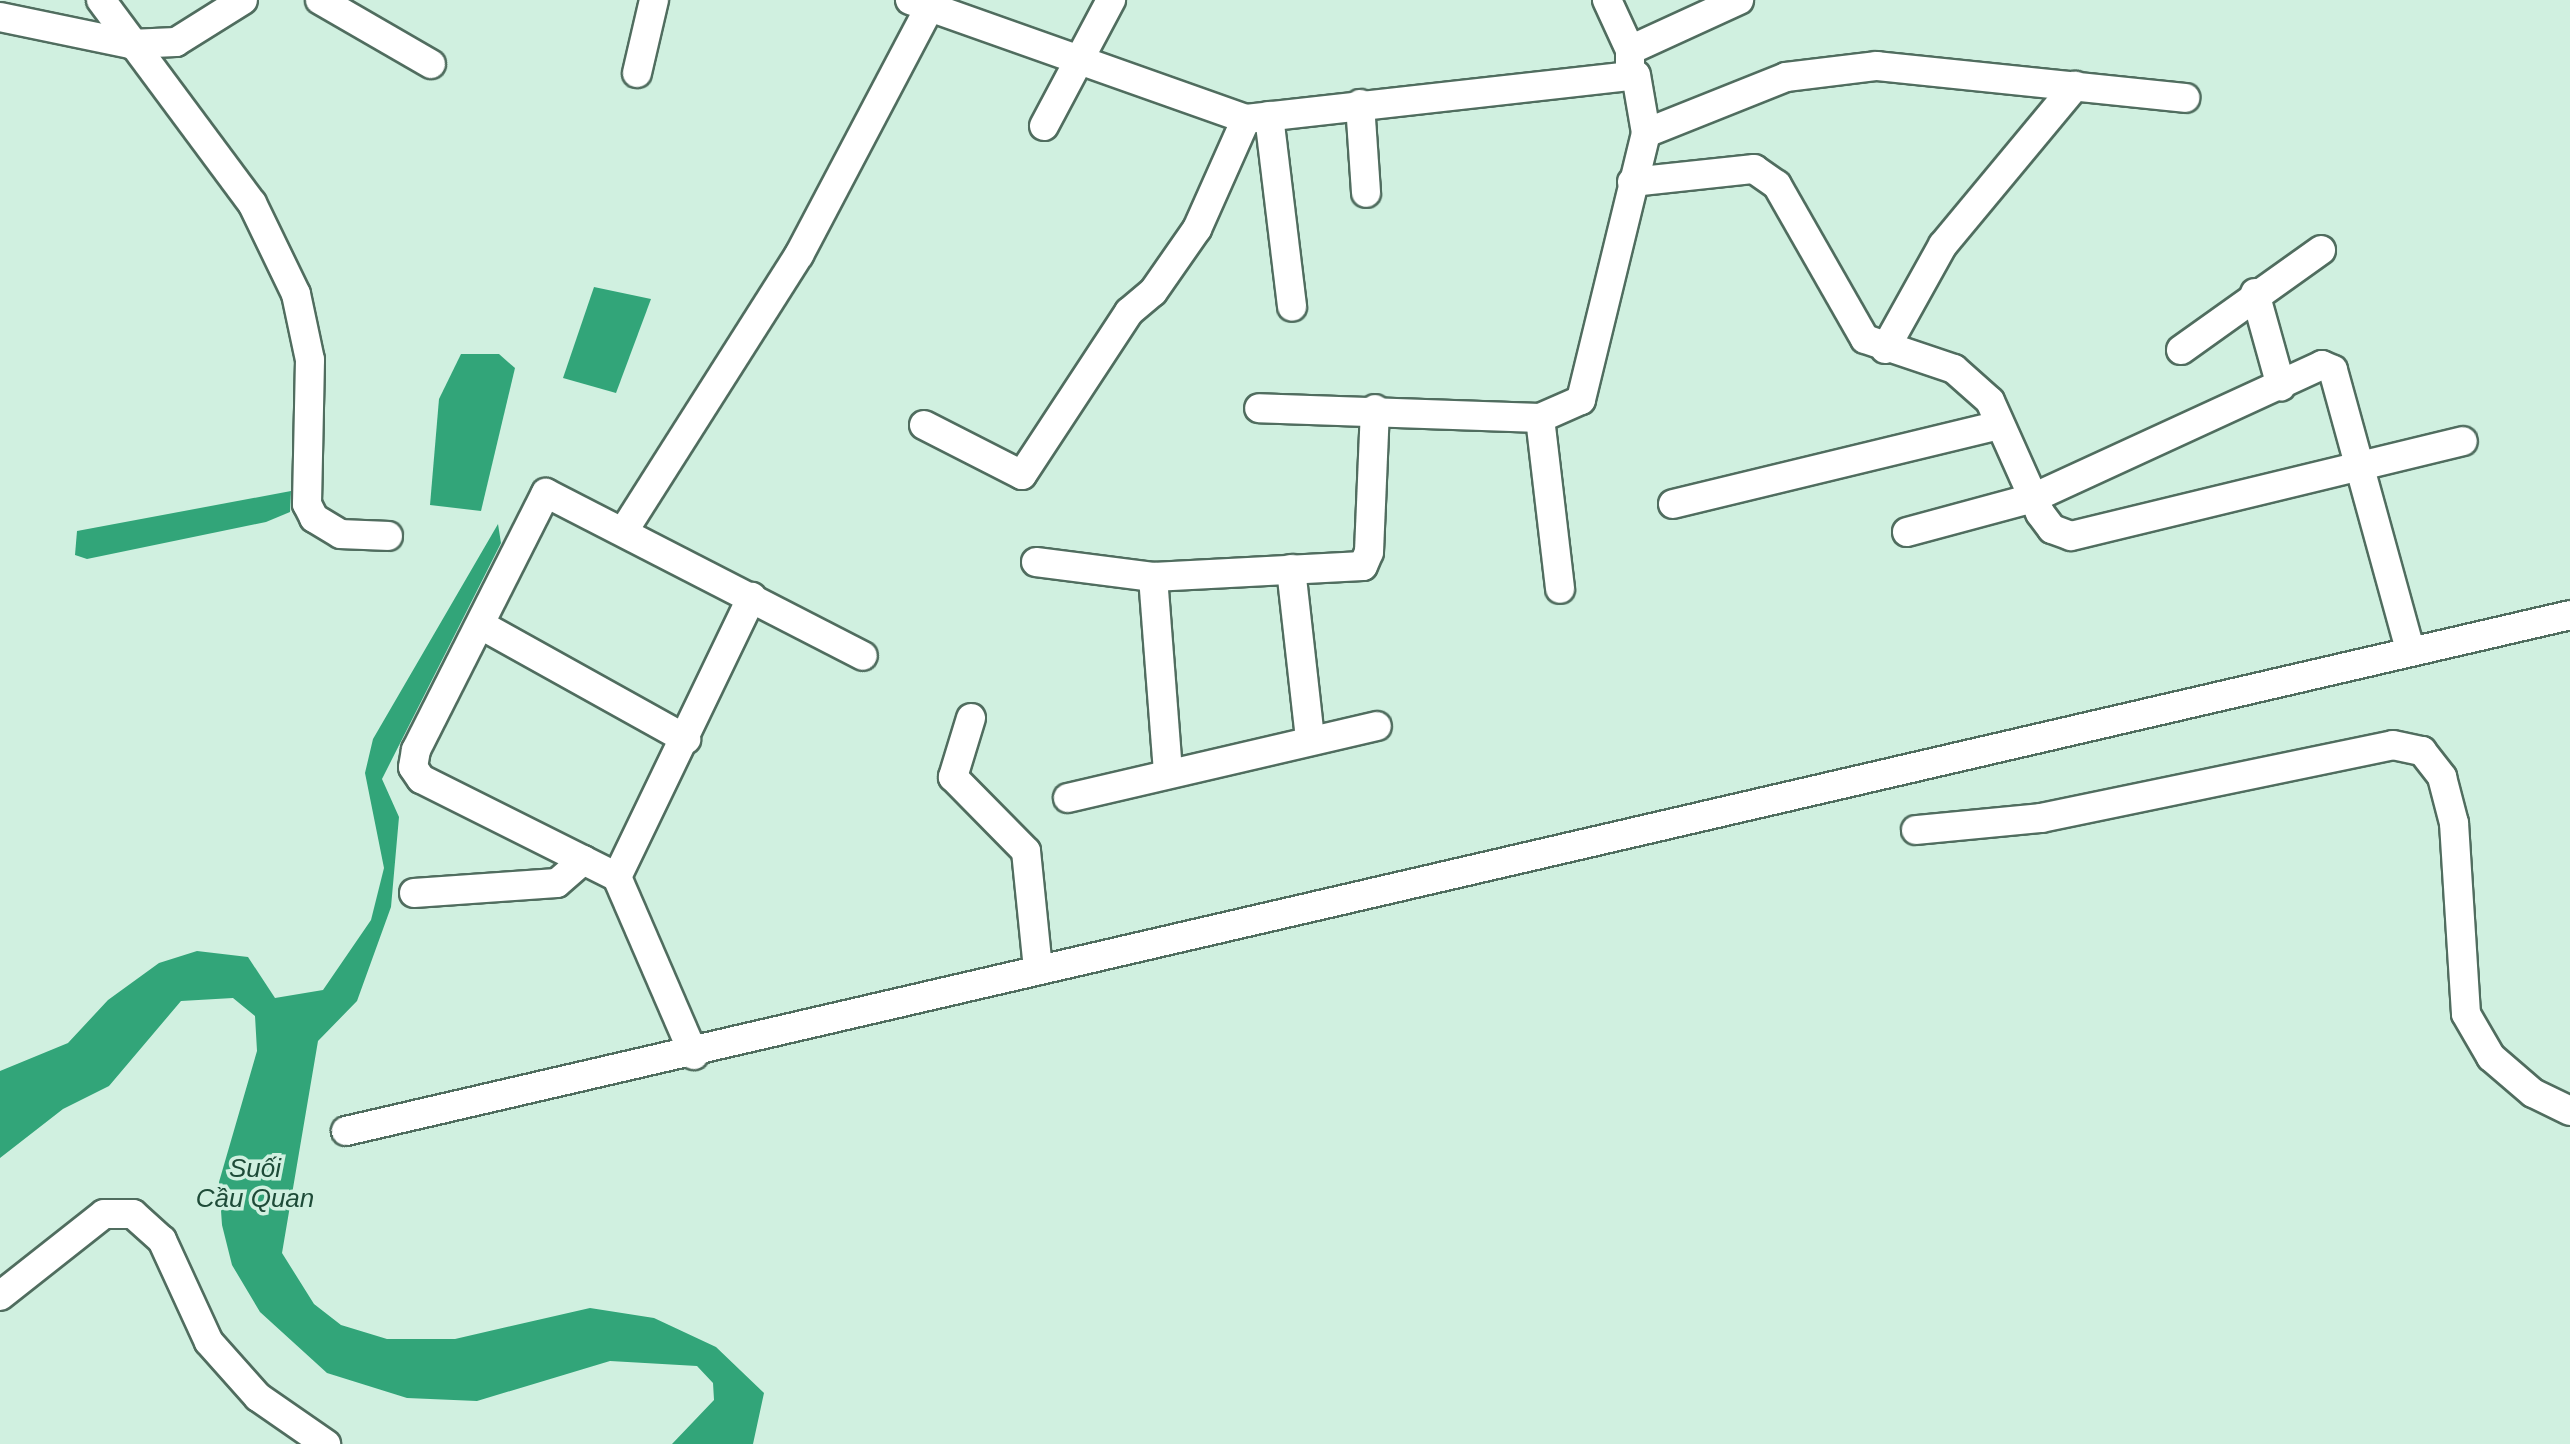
<!DOCTYPE html>
<meta charset="utf-8">
<style>
body{margin:0}
#map{position:relative;width:2570px;height:1444px;overflow:hidden;background:#d0f0e0;font-family:Helvetica,sans-serif}
div>[style]{position:absolute}
.water>*{inset:0;background:#32a579}
.roads{filter:drop-shadow(2px 0 #506d5f) drop-shadow(-2px 0 #506d5f) drop-shadow(0 2px #506d5f) drop-shadow(0 -2px #506d5f)}
.minor>*{height:28px;margin:-14px;padding:0 14px;transform-origin:14px;border-radius:14px;background:#fff}
span{translate:-50% -50%;white-space:nowrap;text-align:center;line-height:1.15;-webkit-text-stroke:7px #d0f0e0;paint-order:stroke}
.water-label{font-size:26px;color:#1e4b38;font-style:italic}
</style>
<div id="map">
<div class="water">
<i style="clip-path:polygon(594px 287px,651px 299px,616px 393px,563px 378px)"></i>
<i style="clip-path:polygon(461px 354px,499px 354px,515px 368px,481px 511px,430px 505px,439px 399px)"></i>
<i style="clip-path:polygon(291px 491px,290px 512px,266px 522px,87px 559px,75px 555px,77px 531px)"></i>
<i style="clip-path:polygon(498px 524px,501px 543px,382px 779px,399px 817px,391px 907px,357px 1001px,318px 1041px,282px 1253px,314px 1304px,341px 1325px,387px 1339px,455px 1339px,590px 1308px,654px 1318px,716px 1347px,764px 1393px,753px 1444px,672px 1444px,714px 1400px,713px 1383px,697px 1366px,610px 1361px,477px 1401px,407px 1398px,327px 1373px,260px 1312px,232px 1265px,222px 1225px,219px 1182px,257px 1051px,255px 1016px,233px 998px,181px 1001px,109px 1086px,63px 1109px,0 1158px,0 1071px,68px 1043px,108px 1000px,159px 963px,197px 951px,248px 957px,275px 998px,323px 990px,371px 920px,384px 868px,365px 773px,373px 739px)"></i>
</div>
<div class="roads">
<div class="minor">
<i style="left:101px;top:0;width:253px;rotate:53.4deg"></i>
<i style="left:252px;top:203px;width:101px;rotate:64.2deg"></i>
<i style="left:296px;top:294px;width:67px;rotate:78deg"></i>
<i style="left:310px;top:360px;width:144px;rotate:91.2deg"></i>
<i style="left:307px;top:504px;width:16px;rotate:63deg"></i>
<i style="left:314px;top:518px;width:31px;rotate:31deg"></i>
<i style="left:341px;top:534px;width:47px;rotate:2.4deg"></i>
<i style="left:320px;top:0;width:128px;rotate:30deg"></i>
<i style="left:910px;top:0;width:356px;rotate:19.5deg"></i>
<i style="left:1246px;top:119px;width:392px;rotate:-6.4deg"></i>
<i style="left:1636px;top:75px;width:59px;rotate:80.2deg"></i>
<i style="left:1646px;top:133px;width:275px;rotate:103.7deg"></i>
<i style="left:1581px;top:400px;width:45px;rotate:156.3deg"></i>
<i style="left:1540px;top:418px;width:281px;rotate:-178deg"></i>
<i style="left:1607px;top:0;width:55px;rotate:65.3deg"></i>
<i style="left:1630px;top:50px;width:16px;rotate:90deg"></i>
<i style="left:0;top:17px;width:133px;rotate:11.7deg"></i>
<i style="left:130px;top:44px;width:46px;rotate:-2.5deg"></i>
<i style="left:176px;top:42px;width:79px;rotate:-32.1deg"></i>
<i style="left:1630px;top:50px;width:120px;rotate:-24.6deg"></i>
<i style="left:637px;top:73px;width:75px;rotate:-76.9deg"></i>
<i style="left:1360px;top:104px;width:89px;rotate:86.1deg"></i>
<i style="left:1269px;top:116px;width:192px;rotate:83.1deg"></i>
<i style="left:1044px;top:126px;width:143px;rotate:-62deg"></i>
<i style="left:1646px;top:133px;width:151px;rotate:-21.8deg"></i>
<i style="left:1786px;top:77px;width:92px;rotate:-6.9deg"></i>
<i style="left:1877px;top:66px;width:310px;rotate:5.9deg"></i>
<i style="left:1632px;top:182px;width:123px;rotate:-6.1deg"></i>
<i style="left:1754px;top:169px;width:28px;rotate:35deg"></i>
<i style="left:1777px;top:185px;width:177px;rotate:60.3deg"></i>
<i style="left:1865px;top:339px;width:94px;rotate:18.6deg"></i>
<i style="left:1954px;top:369px;width:48px;rotate:41.6deg"></i>
<i style="left:1990px;top:401px;width:123px;rotate:65.9deg"></i>
<i style="left:2040px;top:513px;width:20px;rotate:53deg"></i>
<i style="left:2052px;top:529px;width:20px;rotate:20deg"></i>
<i style="left:2071px;top:536px;width:403px;rotate:-13.6deg"></i>
<i style="left:2255px;top:293px;width:97px;rotate:74.4deg"></i>
<i style="left:1885px;top:349px;width:119px;rotate:-60.9deg"></i>
<i style="left:1943px;top:245px;width:207px;rotate:-50.3deg"></i>
<i style="left:2181px;top:350px;width:172px;rotate:-35.5deg"></i>
<i style="left:1540px;top:418px;width:172px;rotate:83.3deg"></i>
<i style="left:924px;top:425px;width:110px;rotate:27deg"></i>
<i style="left:1022px;top:475px;width:195px;rotate:-56.7deg"></i>
<i style="left:1129px;top:312px;width:31px;rotate:-40deg"></i>
<i style="left:1153px;top:292px;width:77px;rotate:-55.1deg"></i>
<i style="left:1197px;top:229px;width:120px;rotate:-66deg"></i>
<i style="left:1673px;top:504px;width:336px;rotate:-13.6deg"></i>
<i style="left:625px;top:529px;width:325px;rotate:-57.6deg"></i>
<i style="left:799px;top:255px;width:277px;rotate:-62.2deg"></i>
<i style="left:1907px;top:532px;width:131px;rotate:-15.1deg"></i>
<i style="left:2033px;top:498px;width:318px;rotate:-24.7deg"></i>
<i style="left:2322px;top:365px;width:12px;rotate:24deg"></i>
<i style="left:2333px;top:370px;width:290px;rotate:74.6deg"></i>
<i style="left:1036px;top:562px;width:118px;rotate:7.3deg"></i>
<i style="left:1153px;top:577px;width:210px;rotate:-3deg"></i>
<i style="left:1363px;top:566px;width:15px;rotate:-67deg"></i>
<i style="left:1369px;top:552px;width:143px;rotate:-87.6deg"></i>
<i style="left:1291px;top:569px;width:171px;rotate:83.6deg"></i>
<i style="left:1153px;top:577px;width:197px;rotate:85.6deg"></i>
<i style="left:481px;top:625px;width:235px;rotate:29.1deg"></i>
<i style="left:971px;top:718px;width:62px;rotate:107deg"></i>
<i style="left:953px;top:777px;width:104px;rotate:45.4deg"></i>
<i style="left:1026px;top:851px;width:120px;rotate:84.2deg"></i>
<i style="left:1068px;top:798px;width:317px;rotate:-13.1deg"></i>
<i style="left:1916px;top:830px;width:126px;rotate:-5.5deg"></i>
<i style="left:2041px;top:818px;width:359px;rotate:-11.7deg"></i>
<i style="left:2393px;top:745px;width:30px;rotate:12deg"></i>
<i style="left:2422px;top:751px;width:33px;rotate:52deg"></i>
<i style="left:2442px;top:777px;width:48px;rotate:75.4deg"></i>
<i style="left:2454px;top:823px;width:191px;rotate:86.4deg"></i>
<i style="left:2466px;top:1014px;width:50px;rotate:59.8deg"></i>
<i style="left:2491px;top:1057px;width:55px;rotate:40.6deg"></i>
<i style="left:2533px;top:1093px;width:41px;rotate:25.9deg"></i>
<i style="left:617px;top:877px;width:311px;rotate:-64.3deg"></i>
<i style="left:414px;top:893px;width:143px;rotate:-4deg"></i>
<i style="left:557px;top:883px;width:35px;rotate:-41deg"></i>
<i style="left:694px;top:1055px;width:194px;rotate:-113.4deg"></i>
<i style="left:617px;top:877px;width:219px;rotate:-153.4deg"></i>
<i style="left:421px;top:779px;width:14px;rotate:-124deg"></i>
<i style="left:413px;top:767px;width:17px;rotate:-80deg"></i>
<i style="left:416px;top:750px;width:288px;rotate:-63.2deg"></i>
<i style="left:546px;top:493px;width:356px;rotate:27.2deg"></i>
<i style="left:346px;top:1131px;width:2283px;rotate:-13.06deg"></i>
<i style="left:0;top:1296px;width:132px;rotate:-38.3deg"></i>
<i style="left:104px;top:1214px;width:29px"></i>
<i style="left:133px;top:1214px;width:39px;rotate:42deg"></i>
<i style="left:162px;top:1240px;width:112px;rotate:65.3deg"></i>
<i style="left:209px;top:1342px;width:74px;rotate:48.3deg"></i>
<i style="left:258px;top:1397px;width:83px;rotate:34.7deg"></i>
</div>
</div>
<div class="water-label">
<span style="left:255px;top:1184px">Suối<br>Cầu Quan</span>
</div>
</div>
